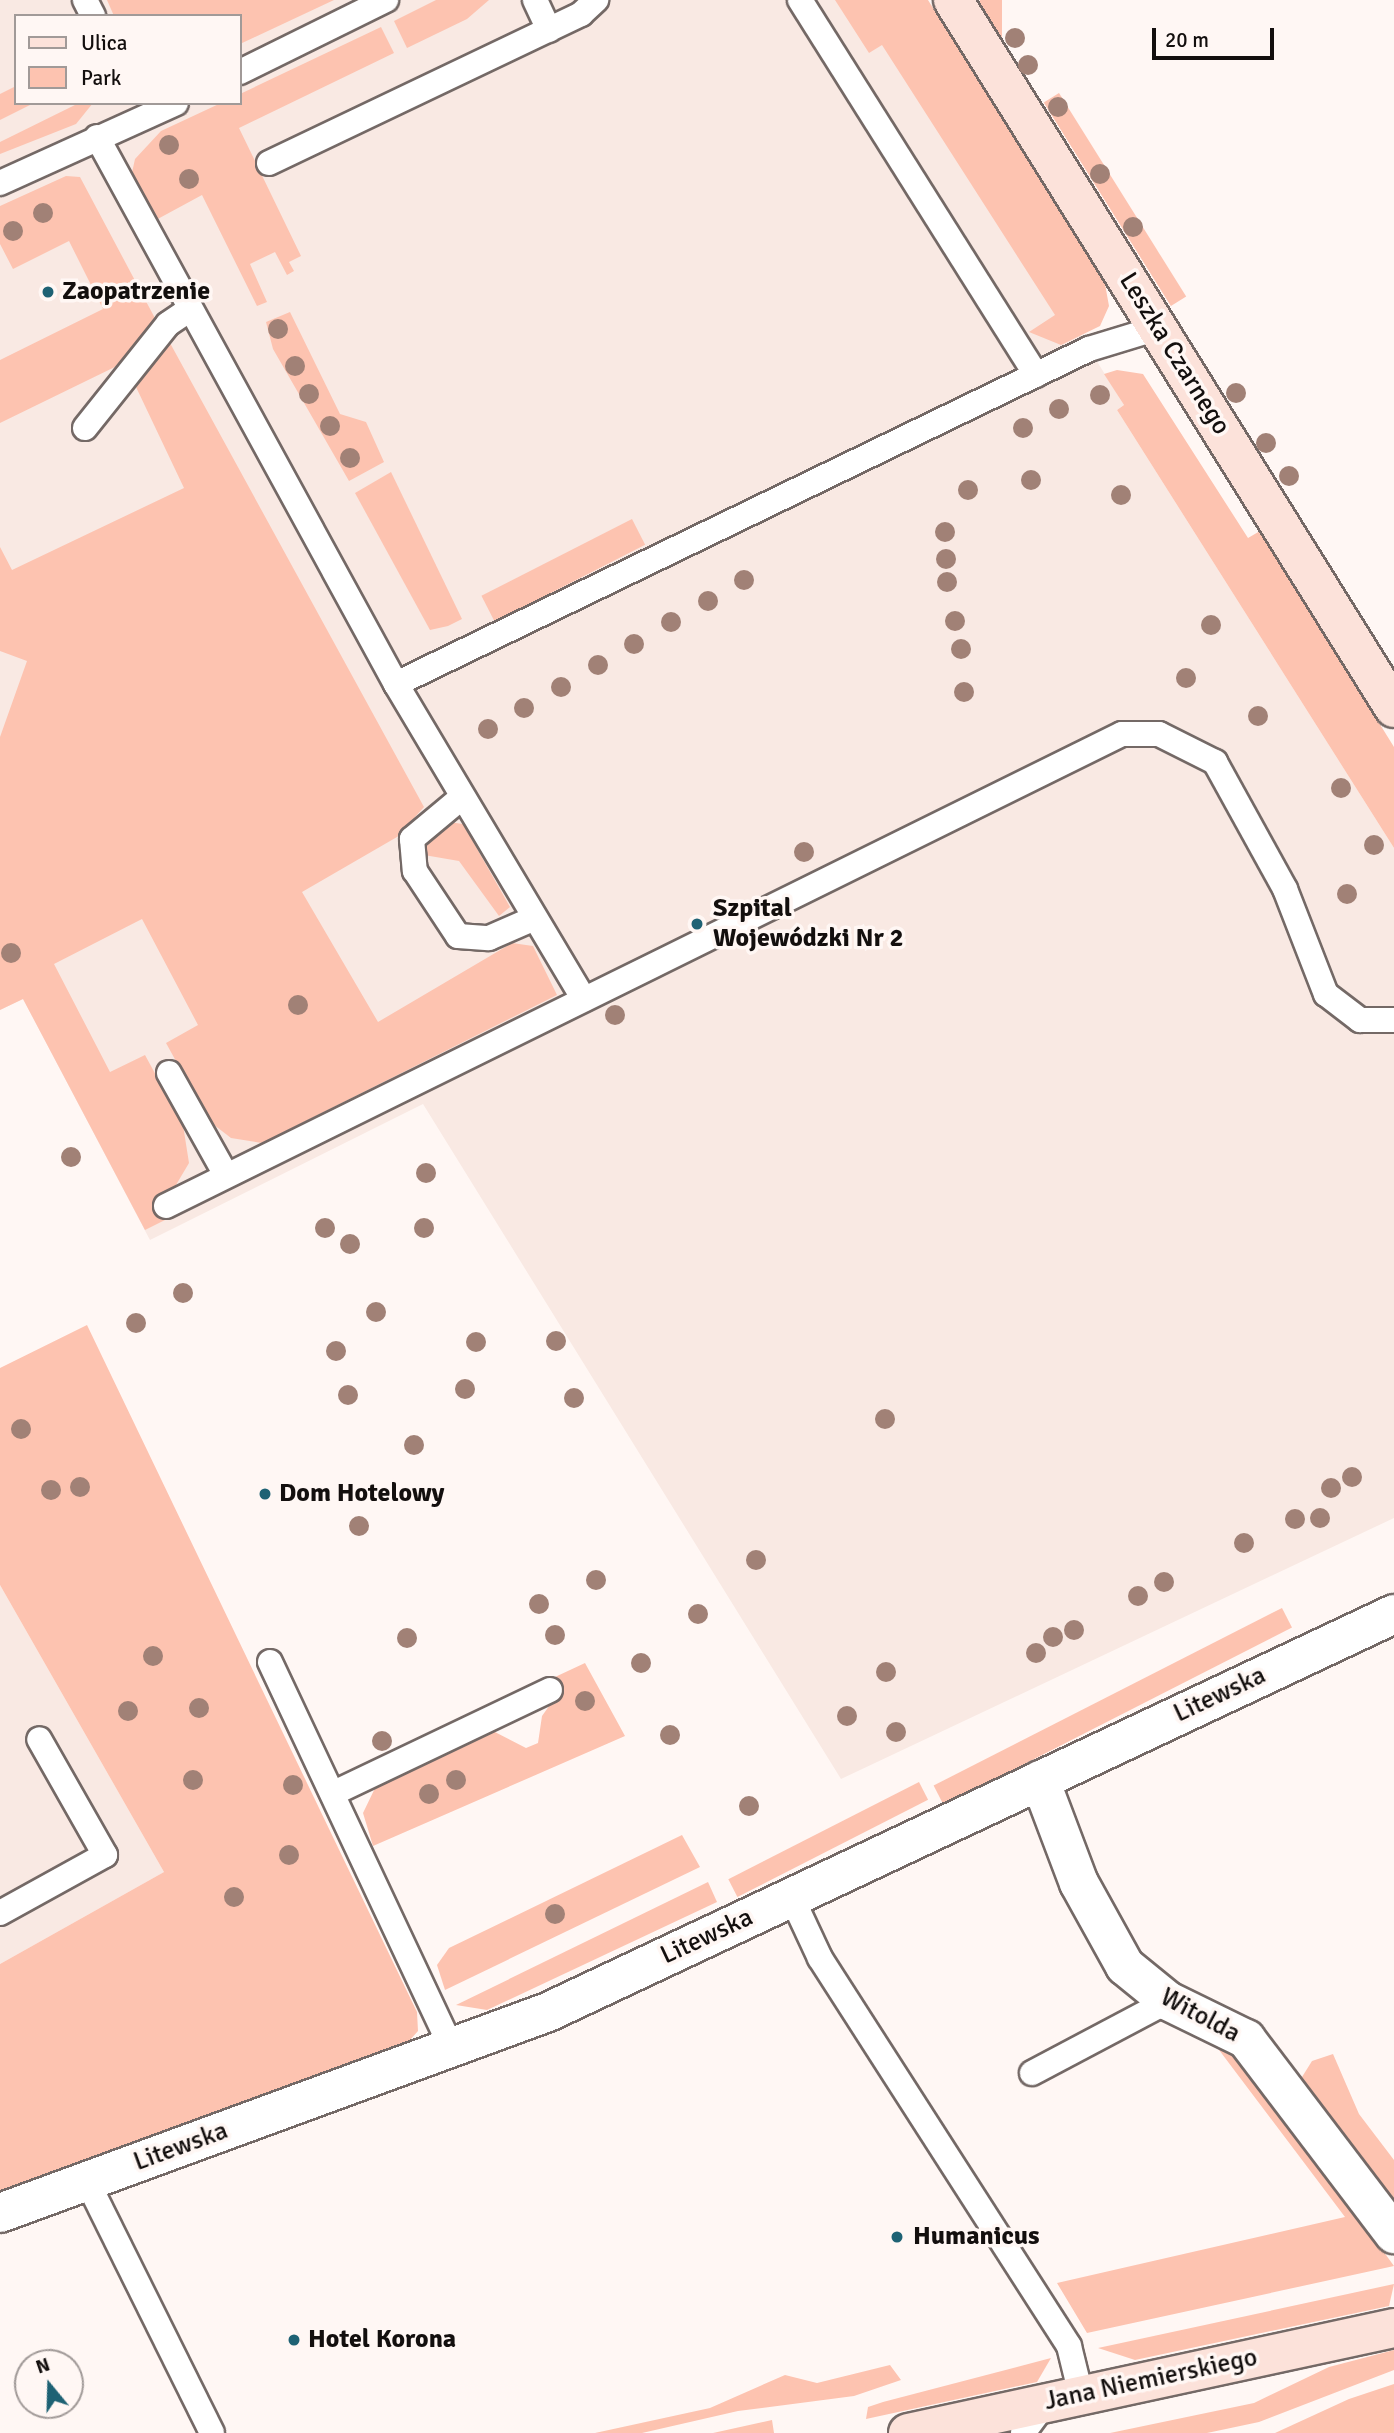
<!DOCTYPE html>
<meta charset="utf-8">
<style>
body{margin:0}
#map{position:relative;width:1394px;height:2433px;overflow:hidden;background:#fff7f4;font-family:Signika,sans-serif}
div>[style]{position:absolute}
.built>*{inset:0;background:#f9e9e3}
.green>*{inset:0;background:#fdc3b0;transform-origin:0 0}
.roads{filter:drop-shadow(2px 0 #746966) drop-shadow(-2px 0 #746966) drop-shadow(0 2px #746966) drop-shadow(0 -2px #746966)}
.lane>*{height:24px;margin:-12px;padding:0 12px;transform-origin:12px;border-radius:12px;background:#fff}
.street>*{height:38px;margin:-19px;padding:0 19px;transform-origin:19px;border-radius:19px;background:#fff}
.secondary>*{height:38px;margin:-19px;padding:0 19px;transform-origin:19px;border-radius:19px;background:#fce2da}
.trees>*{width:20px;height:20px;margin:-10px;border-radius:50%;background:#a18176}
.dots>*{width:19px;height:19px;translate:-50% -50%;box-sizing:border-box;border:4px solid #fff7f4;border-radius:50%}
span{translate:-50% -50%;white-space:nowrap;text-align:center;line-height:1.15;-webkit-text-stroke:7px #fff7f4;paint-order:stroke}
.poi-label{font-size:26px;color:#130f0e;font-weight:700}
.left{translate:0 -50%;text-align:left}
.street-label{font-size:26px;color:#130f0e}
.legend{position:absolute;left:14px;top:14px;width:228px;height:91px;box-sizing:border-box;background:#fff7f4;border:2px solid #a19a98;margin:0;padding:9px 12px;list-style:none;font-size:21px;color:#130f0e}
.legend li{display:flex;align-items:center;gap:14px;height:35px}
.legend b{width:35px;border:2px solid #a19a98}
.north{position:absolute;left:14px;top:2349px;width:70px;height:70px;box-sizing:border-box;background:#fff7f4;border:2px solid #a19a98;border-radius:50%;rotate:341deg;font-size:19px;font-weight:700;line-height:28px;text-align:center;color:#130f0e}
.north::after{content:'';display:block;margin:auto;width:24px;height:32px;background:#1e6274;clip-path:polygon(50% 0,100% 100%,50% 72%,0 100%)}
.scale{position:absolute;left:1152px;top:28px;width:122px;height:32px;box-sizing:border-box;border:4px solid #130f0e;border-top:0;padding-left:9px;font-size:21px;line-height:24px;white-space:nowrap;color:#130f0e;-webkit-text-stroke:5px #fff7f4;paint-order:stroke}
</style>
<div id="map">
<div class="built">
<i style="clip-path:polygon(evenodd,0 0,873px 0,1124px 405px,1117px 410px,1394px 848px,1394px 1518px,841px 1779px,423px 1104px,150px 1240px,23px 999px,0 1010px,0 0,16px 16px,240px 16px,240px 103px,16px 103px,16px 16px)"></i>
<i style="clip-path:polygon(0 1585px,164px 1872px,0 1964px)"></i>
</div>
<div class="green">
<i style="clip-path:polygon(107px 0,334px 0,240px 44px,240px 16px,114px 16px)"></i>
<i style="clip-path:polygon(436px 0,489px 0,467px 19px,407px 48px,394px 21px)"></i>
<i style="clip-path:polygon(835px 0,928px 0,1105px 284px,1109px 306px,1100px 326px,1061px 345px,1029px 332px,1055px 315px,882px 45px,869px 53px)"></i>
<i style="left:980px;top:0;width:22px;height:99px"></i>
<i style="clip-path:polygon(381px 27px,394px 53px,239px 128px,301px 256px,289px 262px,294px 271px,287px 275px,275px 252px,250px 264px,267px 302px,257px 306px,202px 195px,154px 221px,131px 177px,135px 159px,161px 131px,221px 103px,240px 103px,240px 94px)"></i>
<i style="clip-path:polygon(16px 86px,16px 103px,34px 103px,0 120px,0 94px)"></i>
<i style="left:1059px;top:93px;width:240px;height:18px;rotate:58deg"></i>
<i style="clip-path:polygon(79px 103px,93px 103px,76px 124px,0 154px,0 142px)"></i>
<i style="clip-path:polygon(66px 176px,80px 177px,157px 322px,123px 363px,0 423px,0 360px,103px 309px,69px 241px,13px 269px,0 244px,0 206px)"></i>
<i style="clip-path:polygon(290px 312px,340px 414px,366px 422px,384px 462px,349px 481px,273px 349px,266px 322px)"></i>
<i style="clip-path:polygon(170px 343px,424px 807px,397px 837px,302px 892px,378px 1022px,512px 943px,533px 946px,557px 995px,262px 1143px,231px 1138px,209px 1121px,166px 1043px,198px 1025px,142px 919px,54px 964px,110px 1072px,145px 1055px,183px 1125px,189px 1163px,173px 1190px,158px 1200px,167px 1219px,145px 1230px,23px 999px,0 1010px,0 737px,27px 661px,0 651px,0 547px,12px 570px,184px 488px,136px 387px)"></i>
<i style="clip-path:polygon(1117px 370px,1143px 374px,1248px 538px,1260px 531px,1394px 747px,1394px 848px,1117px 410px,1124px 405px,1104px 374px)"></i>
<i style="clip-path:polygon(391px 472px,462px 619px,448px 626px,430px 630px,355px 493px)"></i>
<i style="left:632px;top:519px;width:29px;height:169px;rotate:63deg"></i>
<i style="clip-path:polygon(448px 822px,463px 824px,510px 907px,499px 916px,459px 861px,424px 855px,422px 843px)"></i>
<i style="clip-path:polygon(87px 1325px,417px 2012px,418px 2031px,401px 2050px,0 2197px,0 1964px,164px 1872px,0 1585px,0 1368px)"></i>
<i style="left:1282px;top:1608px;width:22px;height:391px;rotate:63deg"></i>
<i style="clip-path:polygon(585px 1663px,625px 1736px,373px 1846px,363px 1813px,377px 1784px,489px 1729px,526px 1748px,538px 1743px,542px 1716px,559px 1692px,555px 1677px)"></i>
<i style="left:919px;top:1782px;width:20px;height:214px;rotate:63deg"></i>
<i style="clip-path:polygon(682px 1835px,700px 1867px,445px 1990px,437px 1965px,449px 1948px)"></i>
<i style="clip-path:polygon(708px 1882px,717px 1902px,487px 2010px,456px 2005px)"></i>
<i style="clip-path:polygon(1207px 2034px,1239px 2053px,1394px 2266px,1087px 2333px,1057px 2283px,1345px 2217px)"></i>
<i style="clip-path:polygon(1333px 2054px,1359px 2114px,1394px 2160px,1394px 2208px,1309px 2094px,1302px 2077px,1312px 2061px)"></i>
<i style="clip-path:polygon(1394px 2284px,1389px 2306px,1135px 2360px,1098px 2348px)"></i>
<i style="clip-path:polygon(1394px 2350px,1394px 2370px,1259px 2422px,1207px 2433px,1110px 2433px,1254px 2403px,1329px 2367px)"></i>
<i style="clip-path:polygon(1051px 2358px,1037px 2382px,866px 2419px,868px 2407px,883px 2402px)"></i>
<i style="clip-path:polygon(890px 2365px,901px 2380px,854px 2396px,738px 2411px,642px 2433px,595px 2433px,710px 2408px,785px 2375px,817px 2383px)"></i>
<i style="clip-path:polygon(1394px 2384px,1394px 2433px,1275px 2433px,1349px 2399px)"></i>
<i style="clip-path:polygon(772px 2420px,774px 2433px,713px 2433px)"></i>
</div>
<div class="roads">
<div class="lane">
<i style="left:85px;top:0;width:18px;rotate:63deg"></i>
<i style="left:535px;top:0;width:33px;rotate:65deg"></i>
<i style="left:800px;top:0;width:443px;rotate:57.8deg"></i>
<i style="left:240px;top:72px;width:163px;rotate:-26.3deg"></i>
<i style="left:97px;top:137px;width:623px;rotate:61.34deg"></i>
<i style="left:396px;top:684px;width:367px;rotate:59.2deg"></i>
<i style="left:269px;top:163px;width:346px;rotate:-25.5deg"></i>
<i style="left:581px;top:14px;width:21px;rotate:-43deg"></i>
<i style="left:0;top:183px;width:193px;rotate:-24.4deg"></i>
<i style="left:85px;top:428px;width:133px;rotate:-51.4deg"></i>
<i style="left:168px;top:324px;width:25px;rotate:-34deg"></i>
<i style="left:396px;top:684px;width:770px;rotate:-25.8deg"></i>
<i style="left:1089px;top:349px;width:72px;rotate:-16.9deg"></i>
<i style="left:461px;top:798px;width:64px;rotate:140.1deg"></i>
<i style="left:412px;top:839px;width:32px;rotate:85deg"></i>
<i style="left:415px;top:871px;width:78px;rotate:56.5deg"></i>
<i style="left:458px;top:936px;width:31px;rotate:4deg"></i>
<i style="left:489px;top:938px;width:50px;rotate:-23.5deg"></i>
<i style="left:169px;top:1073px;width:117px;rotate:60.8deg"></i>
<i style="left:166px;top:1206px;width:1066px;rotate:-26.28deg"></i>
<i style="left:1122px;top:734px;width:37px"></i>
<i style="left:1159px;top:734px;width:63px;rotate:26.6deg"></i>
<i style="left:1215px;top:762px;width:145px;rotate:61.1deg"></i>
<i style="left:1285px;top:889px;width:113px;rotate:68.7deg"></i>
<i style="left:1326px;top:994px;width:43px;rotate:37.4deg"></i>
<i style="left:1360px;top:1020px;width:34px"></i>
<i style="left:270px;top:1662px;width:428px;rotate:64.8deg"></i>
<i style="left:336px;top:1792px;width:237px;rotate:-25.5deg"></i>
<i style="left:792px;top:1898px;width:66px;rotate:65deg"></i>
<i style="left:820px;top:1958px;width:461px;rotate:57.3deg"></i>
<i style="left:1069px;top:2346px;width:50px;rotate:76.2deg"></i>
<i style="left:0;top:1913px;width:120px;rotate:-28.9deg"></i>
<i style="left:105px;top:1855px;width:133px;rotate:-119.6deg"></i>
<i style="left:1032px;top:2073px;width:154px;rotate:-27.9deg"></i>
<i style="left:87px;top:2181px;width:281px;rotate:63.6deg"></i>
<i style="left:1023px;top:2433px;width:38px;rotate:-53deg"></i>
</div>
<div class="street">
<i style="left:1040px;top:1780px;width:110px;rotate:69.3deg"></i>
<i style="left:1079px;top:1883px;width:95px;rotate:61deg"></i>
<i style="left:1125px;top:1966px;width:55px;rotate:39.1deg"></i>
<i style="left:1168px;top:2001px;width:87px;rotate:26deg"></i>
<i style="left:1246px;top:2039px;width:245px;rotate:52.8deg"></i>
<i style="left:0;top:2213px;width:584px;rotate:-20.14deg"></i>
<i style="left:548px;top:2012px;width:935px;rotate:-25.19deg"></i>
</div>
<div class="secondary">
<i style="left:953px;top:0;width:834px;rotate:58.08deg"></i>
<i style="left:908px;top:2433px;width:497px;rotate:-12.2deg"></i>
</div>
</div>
<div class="trees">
<i style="left:1015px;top:38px"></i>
<i style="left:1028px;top:65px"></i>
<i style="left:1058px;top:107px"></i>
<i style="left:169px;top:145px"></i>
<i style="left:1100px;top:174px"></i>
<i style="left:189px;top:179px"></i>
<i style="left:43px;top:213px"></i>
<i style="left:1133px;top:227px"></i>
<i style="left:13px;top:231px"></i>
<i style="left:278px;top:329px"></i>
<i style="left:295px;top:366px"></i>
<i style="left:1236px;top:393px"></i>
<i style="left:309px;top:394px"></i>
<i style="left:1100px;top:395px"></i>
<i style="left:1059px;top:409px"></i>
<i style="left:330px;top:426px"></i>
<i style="left:1023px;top:428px"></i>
<i style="left:1266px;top:443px"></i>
<i style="left:350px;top:458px"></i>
<i style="left:1289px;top:476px"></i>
<i style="left:1031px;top:480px"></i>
<i style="left:968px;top:490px"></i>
<i style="left:1121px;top:495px"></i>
<i style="left:945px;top:532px"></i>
<i style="left:946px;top:559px"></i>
<i style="left:744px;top:580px"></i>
<i style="left:947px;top:582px"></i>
<i style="left:708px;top:601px"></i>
<i style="left:955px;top:621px"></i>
<i style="left:671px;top:622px"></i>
<i style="left:1211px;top:625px"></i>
<i style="left:634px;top:644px"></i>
<i style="left:961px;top:649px"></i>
<i style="left:598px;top:665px"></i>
<i style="left:1186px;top:678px"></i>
<i style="left:561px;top:687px"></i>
<i style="left:964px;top:692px"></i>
<i style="left:524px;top:708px"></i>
<i style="left:1258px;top:716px"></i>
<i style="left:488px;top:729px"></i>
<i style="left:1341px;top:788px"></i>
<i style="left:1374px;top:845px"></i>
<i style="left:804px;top:852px"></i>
<i style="left:1347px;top:894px"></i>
<i style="left:11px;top:953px"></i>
<i style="left:298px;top:1005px"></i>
<i style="left:615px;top:1015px"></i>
<i style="left:71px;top:1157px"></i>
<i style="left:426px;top:1173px"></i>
<i style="left:325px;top:1228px"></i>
<i style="left:424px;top:1228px"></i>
<i style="left:350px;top:1244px"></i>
<i style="left:183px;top:1293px"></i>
<i style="left:376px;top:1312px"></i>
<i style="left:136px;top:1323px"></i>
<i style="left:556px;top:1341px"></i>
<i style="left:476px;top:1342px"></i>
<i style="left:336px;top:1351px"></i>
<i style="left:465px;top:1389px"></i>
<i style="left:348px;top:1395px"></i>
<i style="left:574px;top:1398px"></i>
<i style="left:885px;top:1419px"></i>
<i style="left:21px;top:1429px"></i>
<i style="left:414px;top:1445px"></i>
<i style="left:1352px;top:1477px"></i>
<i style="left:80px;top:1487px"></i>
<i style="left:1331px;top:1488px"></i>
<i style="left:51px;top:1490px"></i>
<i style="left:1320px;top:1518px"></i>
<i style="left:1295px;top:1519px"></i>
<i style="left:359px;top:1526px"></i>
<i style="left:1244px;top:1543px"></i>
<i style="left:756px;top:1560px"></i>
<i style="left:596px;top:1580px"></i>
<i style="left:1164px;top:1582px"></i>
<i style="left:1138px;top:1596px"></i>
<i style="left:539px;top:1604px"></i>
<i style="left:698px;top:1614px"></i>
<i style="left:1074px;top:1630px"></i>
<i style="left:555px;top:1635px"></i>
<i style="left:1053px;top:1637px"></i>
<i style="left:407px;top:1638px"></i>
<i style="left:1036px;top:1653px"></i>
<i style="left:153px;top:1656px"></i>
<i style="left:641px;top:1663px"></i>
<i style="left:886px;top:1672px"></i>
<i style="left:585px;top:1701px"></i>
<i style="left:199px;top:1708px"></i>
<i style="left:128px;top:1711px"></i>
<i style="left:847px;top:1716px"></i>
<i style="left:896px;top:1732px"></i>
<i style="left:670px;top:1735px"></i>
<i style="left:382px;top:1741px"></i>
<i style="left:193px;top:1780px"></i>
<i style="left:456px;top:1780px"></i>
<i style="left:293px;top:1785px"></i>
<i style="left:429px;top:1794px"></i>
<i style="left:749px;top:1806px"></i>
<i style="left:289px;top:1855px"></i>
<i style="left:234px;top:1897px"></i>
<i style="left:555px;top:1914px"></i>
</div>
<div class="dots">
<i style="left:48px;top:292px;background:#1e6274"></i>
<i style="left:697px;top:924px;background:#1e6274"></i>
<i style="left:265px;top:1494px;background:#1e6274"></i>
<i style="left:897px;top:2237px;background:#1e6274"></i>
<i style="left:294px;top:2340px;background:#1e6274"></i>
</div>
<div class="poi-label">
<span class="left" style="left:62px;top:292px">Zaopatrzenie</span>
<span class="left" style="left:713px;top:924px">Szpital<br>Wojewódzki Nr 2</span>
<span class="left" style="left:279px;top:1494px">Dom Hotelowy</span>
<span class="left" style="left:913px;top:2237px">Humanicus</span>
<span class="left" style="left:308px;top:2340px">Hotel Korona</span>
</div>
<div class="street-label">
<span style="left:1174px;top:354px;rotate:58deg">Leszka Czarnego</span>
<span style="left:1220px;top:1695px;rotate:-25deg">Litewska</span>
<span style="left:707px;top:1937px;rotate:-25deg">Litewska</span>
<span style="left:1200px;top:2016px;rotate:28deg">Witolda</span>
<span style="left:181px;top:2147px;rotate:-20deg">Litewska</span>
<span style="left:1151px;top:2380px;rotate:-12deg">Jana Niemierskiego</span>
</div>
<ul class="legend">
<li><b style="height:9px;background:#fce2da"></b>Ulica</li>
<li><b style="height:19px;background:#fdc3b0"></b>Park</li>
</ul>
<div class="north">N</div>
<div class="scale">20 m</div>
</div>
